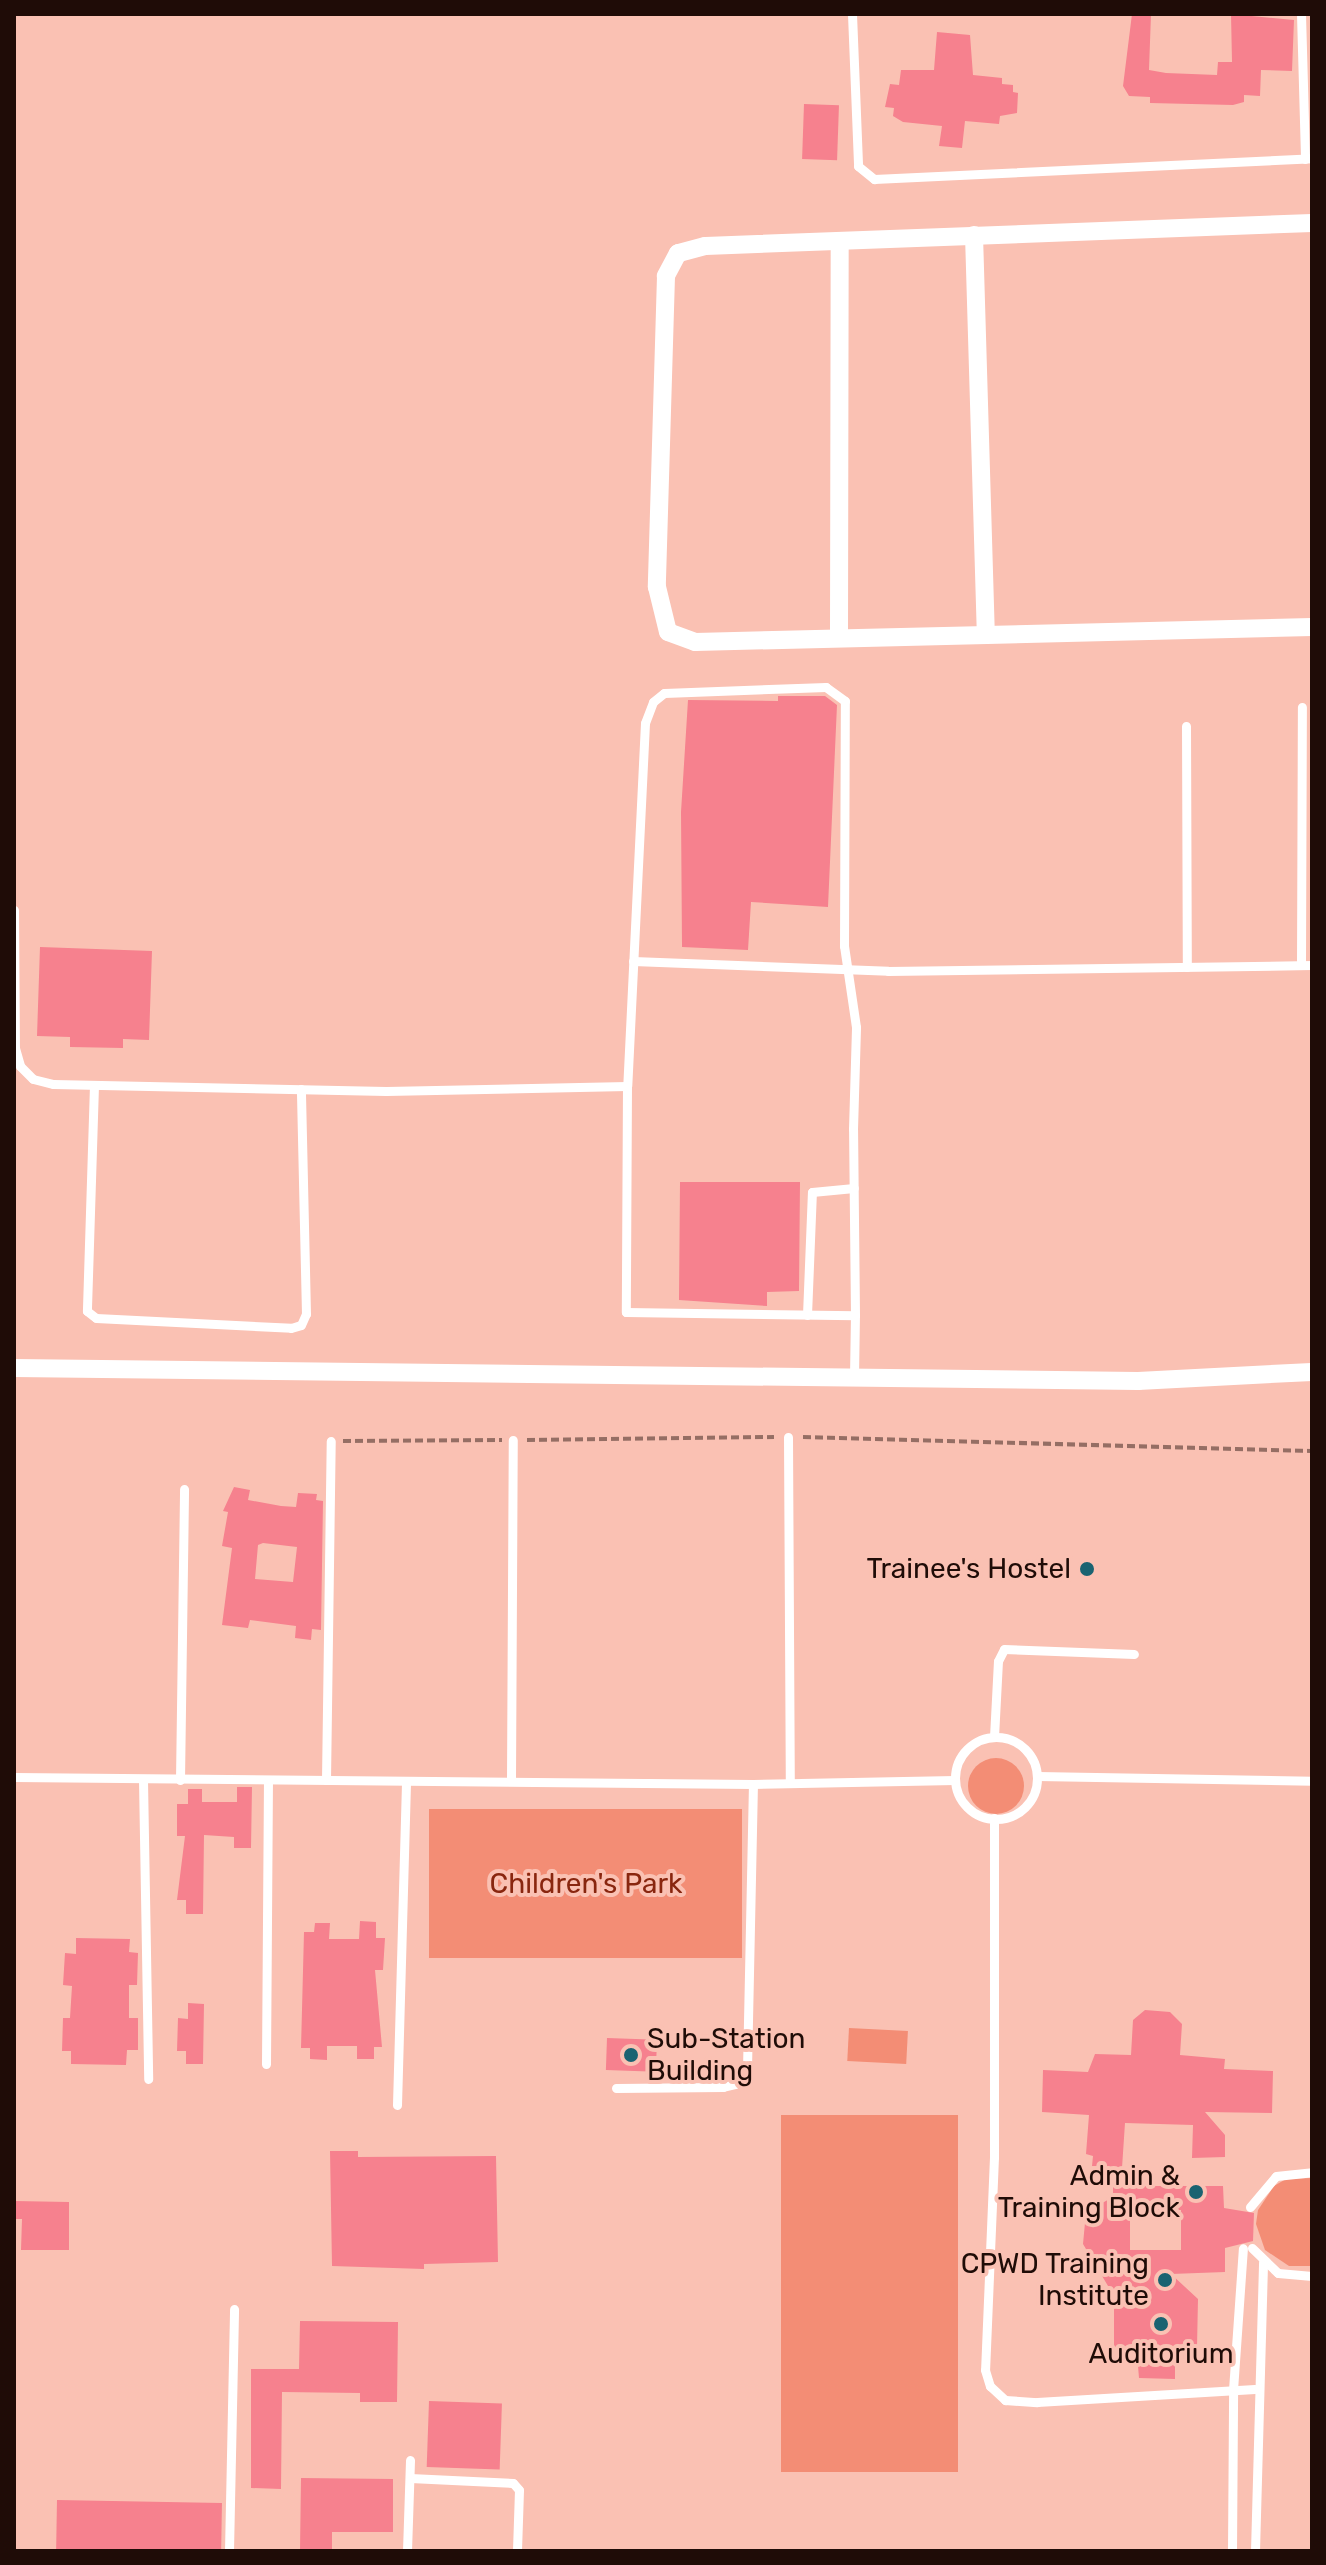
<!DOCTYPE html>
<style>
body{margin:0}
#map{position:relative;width:1326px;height:2565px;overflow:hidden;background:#fac1b3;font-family:Rubik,sans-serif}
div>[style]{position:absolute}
.green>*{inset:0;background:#f38d75;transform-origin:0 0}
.round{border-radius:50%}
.building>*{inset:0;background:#f6818e;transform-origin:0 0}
.path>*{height:4px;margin-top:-2px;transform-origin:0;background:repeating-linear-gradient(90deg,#956e64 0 8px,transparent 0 12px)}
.service>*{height:9px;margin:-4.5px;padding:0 4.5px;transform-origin:4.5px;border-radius:4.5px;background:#fff}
.service>.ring{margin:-4.5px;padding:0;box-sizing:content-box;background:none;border:9px solid #fff;border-radius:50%}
.minor>*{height:18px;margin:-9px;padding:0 9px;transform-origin:9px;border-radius:9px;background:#fff}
.dots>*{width:22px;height:22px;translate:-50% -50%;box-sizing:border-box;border:4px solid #fac1b3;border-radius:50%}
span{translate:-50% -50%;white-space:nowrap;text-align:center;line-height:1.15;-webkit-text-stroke:8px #fac1b3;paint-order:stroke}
.poi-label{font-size:28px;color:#1f0c07}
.right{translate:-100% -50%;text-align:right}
.left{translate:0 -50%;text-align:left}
.park-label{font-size:28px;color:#89260f}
.frame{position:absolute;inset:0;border:16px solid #1f0c07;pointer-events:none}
</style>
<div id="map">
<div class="green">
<i class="round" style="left:968px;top:1758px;width:56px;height:56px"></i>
<i style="left:742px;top:1809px;width:149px;height:313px;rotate:90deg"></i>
<i style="left:849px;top:2028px;width:59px;height:33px;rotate:3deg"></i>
<i style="left:781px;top:2115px;width:177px;height:357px"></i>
<i style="clip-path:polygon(1312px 2178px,1312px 2266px,1289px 2266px,1265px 2250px,1256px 2224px,1258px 2210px,1274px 2186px,1286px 2179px)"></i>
</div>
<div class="building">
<i style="clip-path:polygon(1132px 14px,1151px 14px,1149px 70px,1166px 73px,1217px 75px,1218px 62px,1232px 62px,1231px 14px,1294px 20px,1292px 71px,1261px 70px,1260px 96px,1244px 95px,1244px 102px,1233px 105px,1150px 103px,1150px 97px,1129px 96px,1123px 86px)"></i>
<i style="clip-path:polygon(937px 32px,970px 35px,973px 75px,1002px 78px,1002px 84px,1013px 85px,1013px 92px,1018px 93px,1017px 113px,1000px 116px,999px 124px,965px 121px,962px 148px,939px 146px,942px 126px,903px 122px,893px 116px,894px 108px,885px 107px,890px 84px,899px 85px,901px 70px,934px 70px)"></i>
<i style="left:804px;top:104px;width:35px;height:55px;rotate:2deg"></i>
<i style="clip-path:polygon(778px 696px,825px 696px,837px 705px,828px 907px,751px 902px,748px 950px,682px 947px,681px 812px,688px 700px,778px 701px)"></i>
<i style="clip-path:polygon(40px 947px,152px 951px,149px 1040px,123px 1039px,123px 1048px,70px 1047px,70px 1037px,37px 1036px)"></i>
<i style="clip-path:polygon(680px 1182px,800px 1182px,799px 1291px,767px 1292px,767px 1306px,679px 1300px)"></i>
<i style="clip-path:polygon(evenodd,234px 1487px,250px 1490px,248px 1500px,281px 1506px,296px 1507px,298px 1493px,317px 1494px,316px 1500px,323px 1501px,321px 1630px,312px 1629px,311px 1640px,295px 1638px,296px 1626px,250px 1620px,248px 1628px,222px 1625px,232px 1548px,222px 1546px,228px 1512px,223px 1511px,234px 1487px,263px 1543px,297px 1547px,293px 1582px,255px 1579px,258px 1545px,263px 1543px)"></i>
<i style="clip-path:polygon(237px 1787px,252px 1787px,251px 1848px,234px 1848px,234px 1837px,204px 1835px,203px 1914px,186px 1914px,186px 1900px,177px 1900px,185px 1836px,177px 1836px,177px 1804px,188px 1804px,188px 1789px,202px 1789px,202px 1802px,237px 1802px)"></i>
<i style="clip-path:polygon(360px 1921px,376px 1922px,376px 1938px,385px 1938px,383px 1970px,375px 1970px,382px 2047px,374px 2047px,374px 2059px,357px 2059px,357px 2046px,327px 2046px,327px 2060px,310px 2059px,310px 2048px,301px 2048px,304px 1932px,314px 1932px,315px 1923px,330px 1923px,329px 1939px,359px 1939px)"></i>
<i style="clip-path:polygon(76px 1938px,130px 1939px,129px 1952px,138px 1953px,137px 1985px,129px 1985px,129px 2018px,138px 2018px,138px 2050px,127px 2050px,126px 2065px,71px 2064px,71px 2051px,62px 2051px,63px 2018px,70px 2018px,72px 1986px,63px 1985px,65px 1953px,76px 1954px)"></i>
<i style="clip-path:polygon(188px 2003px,204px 2004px,203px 2064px,186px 2064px,186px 2051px,177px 2051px,178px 2018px,188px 2019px)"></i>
<i style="clip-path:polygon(1145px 2010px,1170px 2012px,1182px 2024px,1180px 2055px,1225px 2059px,1224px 2069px,1273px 2071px,1272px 2113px,1205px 2112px,1225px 2135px,1225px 2157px,1192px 2158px,1193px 2125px,1125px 2123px,1122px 2168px,1092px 2166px,1093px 2156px,1086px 2154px,1089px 2115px,1042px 2112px,1043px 2070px,1088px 2072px,1095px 2054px,1131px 2055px,1133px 2020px)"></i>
<i style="left:607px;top:2038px;width:50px;height:32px;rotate:2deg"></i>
<i style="clip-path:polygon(330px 2151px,358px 2151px,358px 2157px,496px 2156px,498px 2262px,424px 2264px,424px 2269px,332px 2266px)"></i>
<i style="clip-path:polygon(evenodd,1113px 2186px,1223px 2186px,1224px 2208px,1254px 2213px,1253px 2241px,1225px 2248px,1225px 2272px,1171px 2274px,1198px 2299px,1197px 2347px,1175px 2366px,1175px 2379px,1139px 2378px,1138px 2366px,1114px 2347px,1114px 2296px,1083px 2244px,1086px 2212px,1113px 2197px,1113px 2186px,1130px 2210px,1181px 2210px,1181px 2250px,1130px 2250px,1130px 2210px)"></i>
<i style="clip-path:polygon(14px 2201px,69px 2202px,69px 2250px,21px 2250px,22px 2219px,14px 2219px)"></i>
<i style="clip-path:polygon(300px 2321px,398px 2322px,397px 2402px,360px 2402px,360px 2393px,282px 2392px,281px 2489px,251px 2488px,251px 2369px,299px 2369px)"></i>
<i style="left:429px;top:2401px;width:73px;height:66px;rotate:2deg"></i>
<i style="clip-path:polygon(301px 2478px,393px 2479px,393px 2532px,332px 2532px,332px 2551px,300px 2551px)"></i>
<i style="left:57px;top:2500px;width:165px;height:51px;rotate:1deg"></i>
</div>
<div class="path">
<i style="left:803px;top:1437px;width:509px;rotate:1.58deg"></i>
<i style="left:527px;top:1440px;width:247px;rotate:-0.7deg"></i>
<i style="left:343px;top:1441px;width:159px;rotate:-0.4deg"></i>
</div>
<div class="service">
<i style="left:852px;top:14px;width:152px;rotate:87.7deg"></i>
<i style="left:858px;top:166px;width:21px;rotate:39deg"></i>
<i style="left:874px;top:179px;width:439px;rotate:-2.7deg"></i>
<i style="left:1301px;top:14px;width:145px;rotate:88.4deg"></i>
<i style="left:1186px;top:726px;width:241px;rotate:89.8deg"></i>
<i style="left:14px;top:910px;width:138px;rotate:89.6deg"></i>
<i style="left:15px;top:1048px;width:19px;rotate:74deg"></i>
<i style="left:20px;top:1066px;width:18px;rotate:45deg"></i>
<i style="left:33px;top:1079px;width:21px;rotate:14deg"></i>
<i style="left:53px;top:1084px;width:333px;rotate:1.2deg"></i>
<i style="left:386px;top:1091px;width:241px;rotate:-1.2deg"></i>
<i style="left:633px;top:961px;width:255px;rotate:2.2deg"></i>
<i style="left:888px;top:971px;width:424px;rotate:-0.8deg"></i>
<i style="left:1301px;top:965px;width:258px;rotate:-89.8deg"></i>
<i style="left:94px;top:1085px;width:226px;rotate:91.8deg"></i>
<i style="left:87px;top:1311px;width:11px;rotate:38deg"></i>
<i style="left:96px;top:1318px;width:195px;rotate:2.9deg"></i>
<i style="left:291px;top:1328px;width:10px;rotate:-17deg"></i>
<i style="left:301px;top:1325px;width:12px;rotate:-66deg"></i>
<i style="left:306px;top:1314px;width:225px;rotate:-91.3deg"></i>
<i style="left:807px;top:1315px;width:123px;rotate:-87.7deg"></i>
<i style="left:812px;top:1192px;width:42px;rotate:-5.4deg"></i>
<i style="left:854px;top:1377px;width:62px;rotate:-89.1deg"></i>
<i style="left:855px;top:1315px;width:186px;rotate:-90.6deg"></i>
<i style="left:853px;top:1129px;width:102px;rotate:-88.3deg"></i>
<i style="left:856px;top:1027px;width:82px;rotate:-98.4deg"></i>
<i style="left:844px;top:946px;width:245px;rotate:-89.8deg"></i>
<i style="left:845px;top:701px;width:24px;rotate:-144deg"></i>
<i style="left:826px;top:687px;width:162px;rotate:177.9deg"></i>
<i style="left:664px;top:693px;width:14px;rotate:141deg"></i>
<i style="left:653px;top:702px;width:22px;rotate:111deg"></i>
<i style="left:645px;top:723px;width:363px;rotate:92.8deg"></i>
<i style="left:627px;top:1086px;width:226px;rotate:90.3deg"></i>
<i style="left:626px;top:1312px;width:229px;rotate:0.8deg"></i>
<i style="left:788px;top:1437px;width:346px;rotate:89.7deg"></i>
<i style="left:994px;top:1737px;width:76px;rotate:-87deg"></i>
<i style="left:998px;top:1661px;width:13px;rotate:-63deg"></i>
<i style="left:1004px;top:1649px;width:130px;rotate:2.2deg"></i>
<i class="ring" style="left:955px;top:1737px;width:73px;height:73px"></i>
<i style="left:1037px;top:1776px;width:275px;rotate:1deg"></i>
<i style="left:14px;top:1777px;width:739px;rotate:0.54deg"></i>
<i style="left:753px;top:1784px;width:202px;rotate:-1.1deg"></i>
<i style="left:511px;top:1779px;width:339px;rotate:-89.7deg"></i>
<i style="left:143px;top:1780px;width:299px;rotate:89deg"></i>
<i style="left:180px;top:1780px;width:291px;rotate:-89.2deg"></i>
<i style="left:326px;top:1780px;width:339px;rotate:-89.2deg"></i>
<i style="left:994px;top:1818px;width:339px;rotate:90deg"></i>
<i style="left:994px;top:2157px;width:213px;rotate:92.4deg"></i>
<i style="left:985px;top:2370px;width:17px;rotate:73deg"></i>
<i style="left:990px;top:2386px;width:21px;rotate:43deg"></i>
<i style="left:1005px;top:2400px;width:32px;rotate:4deg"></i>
<i style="left:1037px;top:2402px;width:218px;rotate:-3.4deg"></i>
<i style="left:266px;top:2064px;width:283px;rotate:-89.6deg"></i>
<i style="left:616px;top:2088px;width:107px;rotate:-0.5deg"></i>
<i style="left:723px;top:2087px;width:12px;rotate:-14deg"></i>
<i style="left:735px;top:2084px;width:19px;rotate:-51deg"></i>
<i style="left:747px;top:2069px;width:285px;rotate:-88.8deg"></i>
<i style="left:397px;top:2105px;width:324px;rotate:-88.4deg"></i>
<i style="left:1250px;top:2207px;width:40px;rotate:-50deg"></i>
<i style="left:1276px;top:2176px;width:36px;rotate:-6deg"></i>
<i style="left:1252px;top:2248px;width:36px;rotate:44deg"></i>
<i style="left:1278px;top:2273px;width:34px;rotate:5deg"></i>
<i style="left:410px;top:2478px;width:103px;rotate:2.8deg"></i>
<i style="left:513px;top:2483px;width:9px;rotate:49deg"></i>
<i style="left:519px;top:2490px;width:61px;rotate:91.9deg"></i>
<i style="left:229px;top:2551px;width:242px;rotate:-88.8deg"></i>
<i style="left:407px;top:2551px;width:91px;rotate:-88.1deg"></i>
<i style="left:1232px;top:2551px;width:161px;rotate:-89.6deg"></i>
<i style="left:1233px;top:2390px;width:142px;rotate:-86deg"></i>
<i style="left:1255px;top:2551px;width:289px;rotate:-88.4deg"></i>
</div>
<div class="minor">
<i style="left:1312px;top:223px;width:607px;rotate:177.83deg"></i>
<i style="left:705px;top:246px;width:28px;rotate:165deg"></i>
<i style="left:678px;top:253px;width:26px;rotate:118deg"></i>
<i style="left:666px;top:276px;width:311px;rotate:91.7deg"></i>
<i style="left:657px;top:587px;width:46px;rotate:76.3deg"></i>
<i style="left:668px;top:632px;width:29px;rotate:20deg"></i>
<i style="left:695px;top:642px;width:617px;rotate:-1.39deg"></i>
<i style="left:974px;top:235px;width:399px;rotate:88.3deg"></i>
<i style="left:839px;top:637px;width:396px;rotate:-89.9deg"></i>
<i style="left:14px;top:1368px;width:1124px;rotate:0.66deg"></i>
<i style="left:1138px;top:1381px;width:174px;rotate:-3deg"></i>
</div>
<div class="dots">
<i style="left:1087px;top:1569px;background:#1a6371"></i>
<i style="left:631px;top:2055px;background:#1a6371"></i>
<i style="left:1196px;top:2192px;background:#1a6371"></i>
<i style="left:1165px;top:2280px;background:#1a6371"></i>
<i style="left:1161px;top:2324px;background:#1a6371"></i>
</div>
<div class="poi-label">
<span class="right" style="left:1071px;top:1569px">Trainee's Hostel</span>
<span class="left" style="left:647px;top:2055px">Sub-Station<br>Building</span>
<span class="right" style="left:1180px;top:2192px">Admin &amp;<br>Training Block</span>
<span class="right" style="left:1149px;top:2280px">CPWD Training<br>Institute</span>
<span style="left:1161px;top:2354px">Auditorium</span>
</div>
<div class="park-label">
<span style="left:586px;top:1884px">Children's Park</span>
</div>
<div class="frame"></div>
</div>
